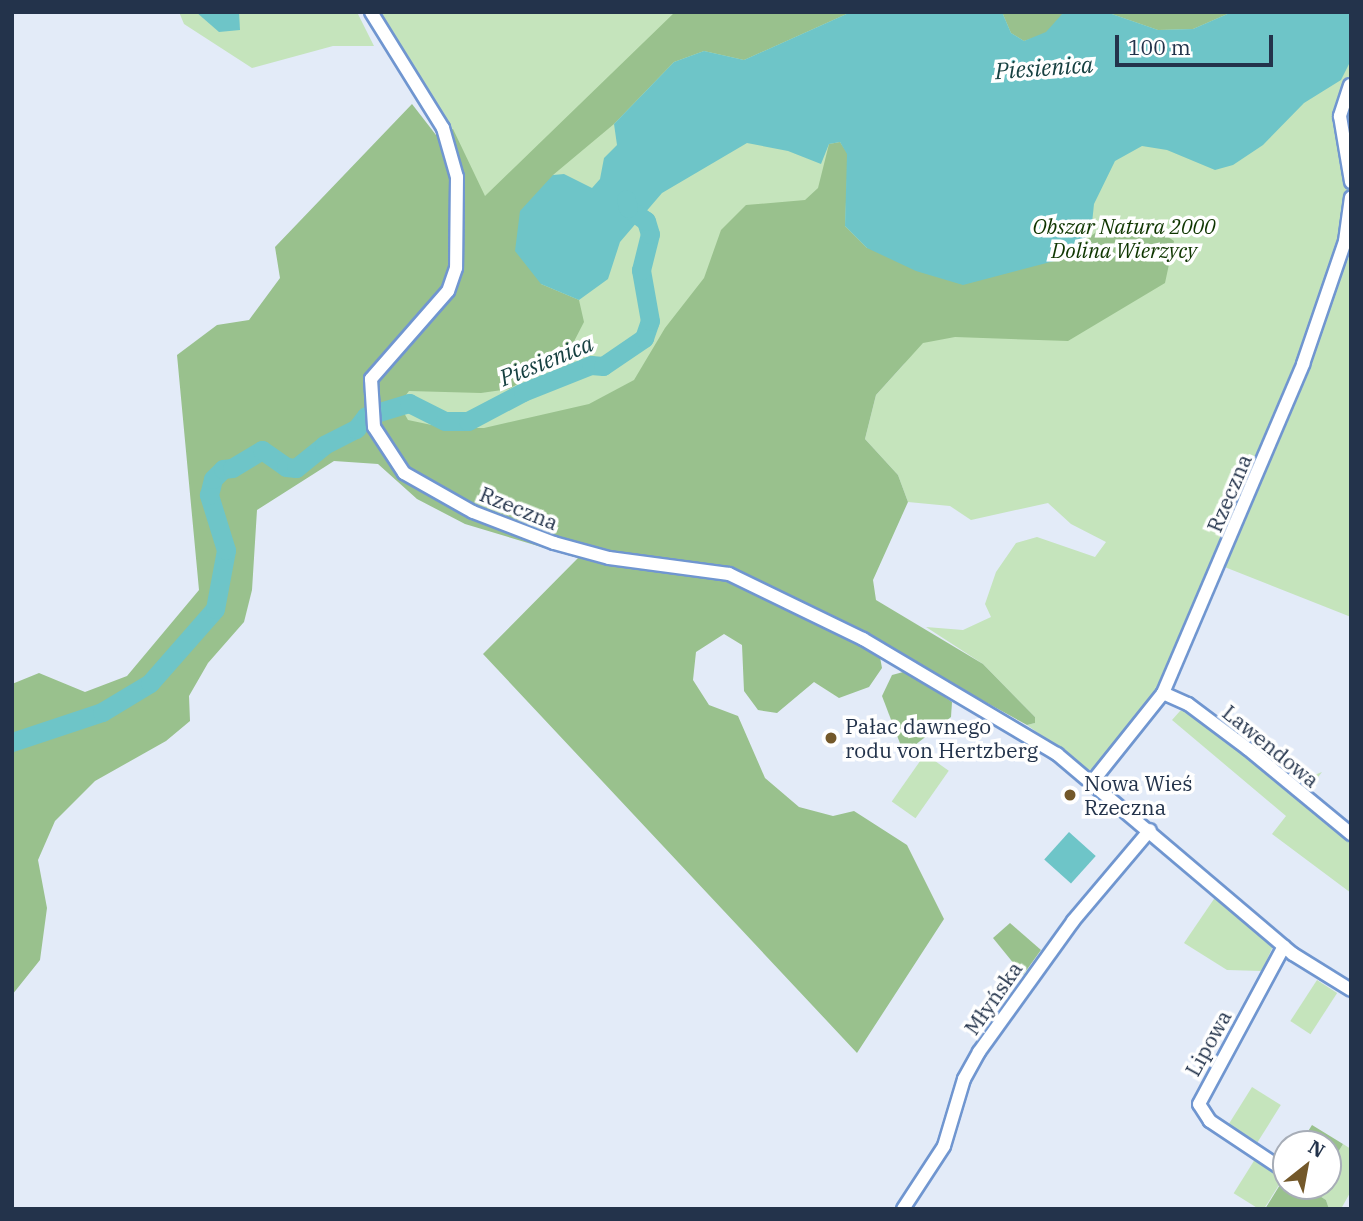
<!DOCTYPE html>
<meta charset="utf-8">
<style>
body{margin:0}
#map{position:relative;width:1363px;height:1221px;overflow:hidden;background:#e3ebf8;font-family:"IBM Plex Serif",serif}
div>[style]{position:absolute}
.green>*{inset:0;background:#c5e4bc;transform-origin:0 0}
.forest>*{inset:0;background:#99c18d}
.water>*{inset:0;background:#6ec5c8;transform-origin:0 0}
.river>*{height:19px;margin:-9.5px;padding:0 9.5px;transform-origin:9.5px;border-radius:9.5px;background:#6ec5c8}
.roads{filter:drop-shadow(2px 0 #7096d0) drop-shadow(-2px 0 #7096d0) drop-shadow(0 2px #7096d0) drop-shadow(0 -2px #7096d0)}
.street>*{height:12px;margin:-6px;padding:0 6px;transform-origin:6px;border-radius:6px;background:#fff}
.dots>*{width:19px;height:19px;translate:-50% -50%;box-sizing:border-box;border:4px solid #fff;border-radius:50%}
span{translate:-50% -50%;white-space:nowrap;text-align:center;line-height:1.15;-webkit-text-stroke:7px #fff;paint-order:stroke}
.park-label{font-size:21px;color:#0f3600;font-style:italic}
.street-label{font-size:21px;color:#23334b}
.poi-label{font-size:21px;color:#23334b}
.left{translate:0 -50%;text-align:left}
.water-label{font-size:23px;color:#164041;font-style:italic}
.frame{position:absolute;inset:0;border:14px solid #23334b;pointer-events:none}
.north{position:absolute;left:1272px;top:1130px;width:70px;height:70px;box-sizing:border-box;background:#fff;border:2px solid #a7adb7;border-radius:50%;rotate:31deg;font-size:19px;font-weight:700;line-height:28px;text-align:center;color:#23334b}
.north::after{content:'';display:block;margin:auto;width:24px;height:32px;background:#73582a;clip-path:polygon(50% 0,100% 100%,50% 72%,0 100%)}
.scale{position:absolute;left:1115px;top:35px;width:158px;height:32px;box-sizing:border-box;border:4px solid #23334b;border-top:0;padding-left:9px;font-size:21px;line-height:24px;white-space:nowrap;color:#23334b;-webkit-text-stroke:5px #fff;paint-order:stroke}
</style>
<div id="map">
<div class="green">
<i style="clip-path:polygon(179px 12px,357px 12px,374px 46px,333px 46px,252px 68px,184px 24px)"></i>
<i style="clip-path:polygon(365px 12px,1351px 12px,1351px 617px,1217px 564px,1162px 688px,1098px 767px,1089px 770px,1027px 725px,1035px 723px,1035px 717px,983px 664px,926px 627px,963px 630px,991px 617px,985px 604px,996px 572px,1016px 543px,1037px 537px,1095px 557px,1106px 542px,1071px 524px,1048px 503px,971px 520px,950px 506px,908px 502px,898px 475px,865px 439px,876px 395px,905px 363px,668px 489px,368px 429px,453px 178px,437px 128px)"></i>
<i style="clip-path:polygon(1180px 711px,1191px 711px,1288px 772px,1307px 778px,1322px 772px,1306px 793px,1351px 823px,1351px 893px,1272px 834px,1286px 816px,1172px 720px)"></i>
<i style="left:925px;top:754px;width:29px;height:58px;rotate:35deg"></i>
<i style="clip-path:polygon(1216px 896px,1273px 946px,1262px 971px,1227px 970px,1184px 943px)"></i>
<i style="left:1317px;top:980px;width:24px;height:49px;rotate:33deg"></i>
<i style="left:1252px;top:1087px;width:34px;height:44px;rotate:32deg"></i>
<i style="clip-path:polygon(1343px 1144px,1351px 1149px,1351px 1191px,1341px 1209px,1329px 1209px,1326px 1200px,1304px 1186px,1328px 1186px,1328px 1169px)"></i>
<i style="left:1257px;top:1156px;width:34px;height:44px;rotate:32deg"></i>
</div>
<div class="forest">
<i style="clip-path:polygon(675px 12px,851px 12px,744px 60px,704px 51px,674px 62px,614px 124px,553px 175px,541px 284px,579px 300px,584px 322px,567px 355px,509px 389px,481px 393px,409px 391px,399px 404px,408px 420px,446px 428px,484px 428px,589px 404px,634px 380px,665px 328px,704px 278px,721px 230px,746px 205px,805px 200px,818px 188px,829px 144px,840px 142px,848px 154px,845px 226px,867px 248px,1058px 260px,1110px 222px,1149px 224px,1174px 241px,1165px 283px,1068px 341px,955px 337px,923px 343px,876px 395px,865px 439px,898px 475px,908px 502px,873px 580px,876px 600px,983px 664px,1035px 717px,1035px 723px,1027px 725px,866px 636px,860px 646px,880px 657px,882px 668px,869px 687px,839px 698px,814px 682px,777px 713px,758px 710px,744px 691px,742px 645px,724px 634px,696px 652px,693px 680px,709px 705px,738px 716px,765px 778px,799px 807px,833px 816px,854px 811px,907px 845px,944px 919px,857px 1053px,483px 654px,578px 558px,465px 524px,417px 499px,378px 464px,334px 461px,257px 510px,252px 590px,244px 622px,208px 663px,189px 696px,190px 721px,166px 741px,95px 781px,55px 821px,38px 860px,47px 908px,40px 960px,12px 995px,12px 684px,39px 673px,85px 692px,127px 676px,199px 590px,177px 355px,217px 325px,249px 320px,280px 278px,275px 247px,412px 104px,436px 135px,453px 129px,485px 196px)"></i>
<i style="clip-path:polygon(1002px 12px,1232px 12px,1193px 29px,1158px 30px,1109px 13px,1024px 41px,1011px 33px)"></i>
<i style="clip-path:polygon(907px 671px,952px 702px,951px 717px,915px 745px,901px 746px,882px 696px,892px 675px)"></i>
<i style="clip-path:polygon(1010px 923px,1041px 950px,1023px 975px,993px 938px)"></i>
<i style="clip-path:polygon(1312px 1125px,1343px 1144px,1328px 1169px,1328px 1144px,1300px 1144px)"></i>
<i style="clip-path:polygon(1286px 1175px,1286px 1186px,1304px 1186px,1326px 1200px,1329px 1209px,1265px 1209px)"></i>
</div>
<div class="water">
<i style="clip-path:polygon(196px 12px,239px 12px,240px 30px,219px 32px)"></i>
<i style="clip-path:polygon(851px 12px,1002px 12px,1011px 33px,1024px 41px,1046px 32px,1063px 13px,1109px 13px,1158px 30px,1193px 29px,1232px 12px,1351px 12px,1351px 60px,1341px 80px,1304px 103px,1263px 145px,1233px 165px,1215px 170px,1167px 150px,1142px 146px,1115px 161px,1094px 204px,1091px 233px,1058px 260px,963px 285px,916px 271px,867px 248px,845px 226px,847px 154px,840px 142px,829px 144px,821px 164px,788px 151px,747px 143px,662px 193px,620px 242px,608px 279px,579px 300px,541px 284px,515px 251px,520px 211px,553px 175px,564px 174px,592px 188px,600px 179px,604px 158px,617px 145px,614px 124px,674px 62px,704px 51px,744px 60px)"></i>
<i style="left:1069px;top:832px;width:36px;height:37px;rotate:42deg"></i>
</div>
<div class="river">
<i style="left:12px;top:742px;width:95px;rotate:-18.4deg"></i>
<i style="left:102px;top:712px;width:56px;rotate:-31.1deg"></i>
<i style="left:150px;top:683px;width:98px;rotate:-48.7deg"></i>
<i style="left:215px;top:609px;width:60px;rotate:-79.4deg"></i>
<i style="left:226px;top:550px;width:58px;rotate:-107.2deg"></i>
<i style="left:209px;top:495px;width:16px;rotate:-76deg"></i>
<i style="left:213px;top:479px;width:14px;rotate:-45deg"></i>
<i style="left:223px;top:469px;width:9px;rotate:-6deg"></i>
<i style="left:232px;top:468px;width:35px;rotate:-31deg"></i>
<i style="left:262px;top:450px;width:29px;rotate:35deg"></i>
<i style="left:286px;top:467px;width:10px;rotate:6deg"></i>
<i style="left:296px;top:468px;width:36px;rotate:-39deg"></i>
<i style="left:324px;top:445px;width:36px;rotate:-27deg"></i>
<i style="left:356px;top:429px;width:16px;rotate:-52deg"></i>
<i style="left:366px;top:416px;width:45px;rotate:-16.8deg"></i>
<i style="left:409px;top:403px;width:40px;rotate:26.6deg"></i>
<i style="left:445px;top:421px;width:23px"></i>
<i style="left:468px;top:421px;width:62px;rotate:-27.8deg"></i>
<i style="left:523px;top:392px;width:73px;rotate:-21.7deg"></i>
<i style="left:591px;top:365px;width:12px;rotate:5deg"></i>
<i style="left:603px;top:366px;width:50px;rotate:-34.3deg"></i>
<i style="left:644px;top:338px;width:18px;rotate:-71deg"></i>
<i style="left:650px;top:321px;width:52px;rotate:-100deg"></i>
<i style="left:641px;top:270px;width:37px;rotate:-76deg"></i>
<i style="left:650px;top:234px;width:14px;rotate:-107deg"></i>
<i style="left:646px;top:221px;width:22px;rotate:-144deg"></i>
<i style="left:628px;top:208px;width:9px;rotate:-103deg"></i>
</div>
<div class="roads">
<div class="street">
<i style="left:371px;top:12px;width:137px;rotate:58.2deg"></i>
<i style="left:443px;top:128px;width:51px;rotate:74.1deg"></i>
<i style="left:457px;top:177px;width:91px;rotate:90.6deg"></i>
<i style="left:456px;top:268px;width:24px;rotate:109deg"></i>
<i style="left:448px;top:291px;width:117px;rotate:131.2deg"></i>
<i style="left:371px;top:379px;width:48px;rotate:86.4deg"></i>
<i style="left:374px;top:427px;width:55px;rotate:56.9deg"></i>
<i style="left:404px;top:473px;width:79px;rotate:29.5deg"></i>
<i style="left:473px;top:512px;width:87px;rotate:20.9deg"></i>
<i style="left:554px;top:543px;width:57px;rotate:15.3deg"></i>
<i style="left:609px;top:558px;width:121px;rotate:7.6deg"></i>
<i style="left:729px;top:574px;width:149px;rotate:25.9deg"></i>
<i style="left:863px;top:639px;width:226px;rotate:30.7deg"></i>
<i style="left:1057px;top:754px;width:309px;rotate:40.3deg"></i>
<i style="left:1293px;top:954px;width:68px;rotate:31.8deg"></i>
<i style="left:1350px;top:85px;width:33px;rotate:108deg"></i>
<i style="left:1340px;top:116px;width:67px;rotate:80.5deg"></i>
<i style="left:1163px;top:693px;width:27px;rotate:24deg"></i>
<i style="left:1188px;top:704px;width:75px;rotate:36.9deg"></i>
<i style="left:1248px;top:749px;width:134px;rotate:39.5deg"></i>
<i style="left:1092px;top:782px;width:114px;rotate:-51.4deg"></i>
<i style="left:1163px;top:693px;width:358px;rotate:-66.9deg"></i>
<i style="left:1303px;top:364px;width:130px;rotate:-71.1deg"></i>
<i style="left:1345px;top:241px;width:44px;rotate:-82.2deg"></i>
<i style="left:1282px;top:1169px;width:87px;rotate:-146.3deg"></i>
<i style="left:1210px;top:1121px;width:20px;rotate:-123deg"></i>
<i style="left:1199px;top:1104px;width:179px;rotate:-61.7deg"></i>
<i style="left:903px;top:1209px;width:75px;rotate:-56.9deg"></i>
<i style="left:944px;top:1146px;width:70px;rotate:-73.4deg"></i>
<i style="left:964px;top:1079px;width:31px;rotate:-61deg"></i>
<i style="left:979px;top:1052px;width:161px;rotate:-54.3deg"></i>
<i style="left:1073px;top:921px;width:119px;rotate:-49.8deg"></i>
</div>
</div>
<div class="dots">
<i style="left:831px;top:738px;background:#73582a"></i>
<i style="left:1070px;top:795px;background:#73582a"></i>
</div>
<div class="park-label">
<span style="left:1124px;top:238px">Obszar Natura 2000<br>Dolina Wierzycy</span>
</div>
<div class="street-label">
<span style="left:1229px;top:493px;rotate:-67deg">Rzeczna</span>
<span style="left:519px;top:508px;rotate:22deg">Rzeczna</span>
<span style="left:1271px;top:746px;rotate:39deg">Lawendowa</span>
<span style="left:993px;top:998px;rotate:-55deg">Młyńska</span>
<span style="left:1208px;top:1043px;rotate:-61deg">Lipowa</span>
</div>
<div class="poi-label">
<span class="left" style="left:845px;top:738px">Pałac dawnego<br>rodu von Hertzberg</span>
<span class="left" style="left:1084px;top:795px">Nowa Wieś<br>Rzeczna</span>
</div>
<div class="water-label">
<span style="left:1044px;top:67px;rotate:-4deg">Piesienica</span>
<span style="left:546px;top:360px;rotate:-22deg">Piesienica</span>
</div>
<div class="frame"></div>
<div class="north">N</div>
<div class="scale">100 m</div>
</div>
